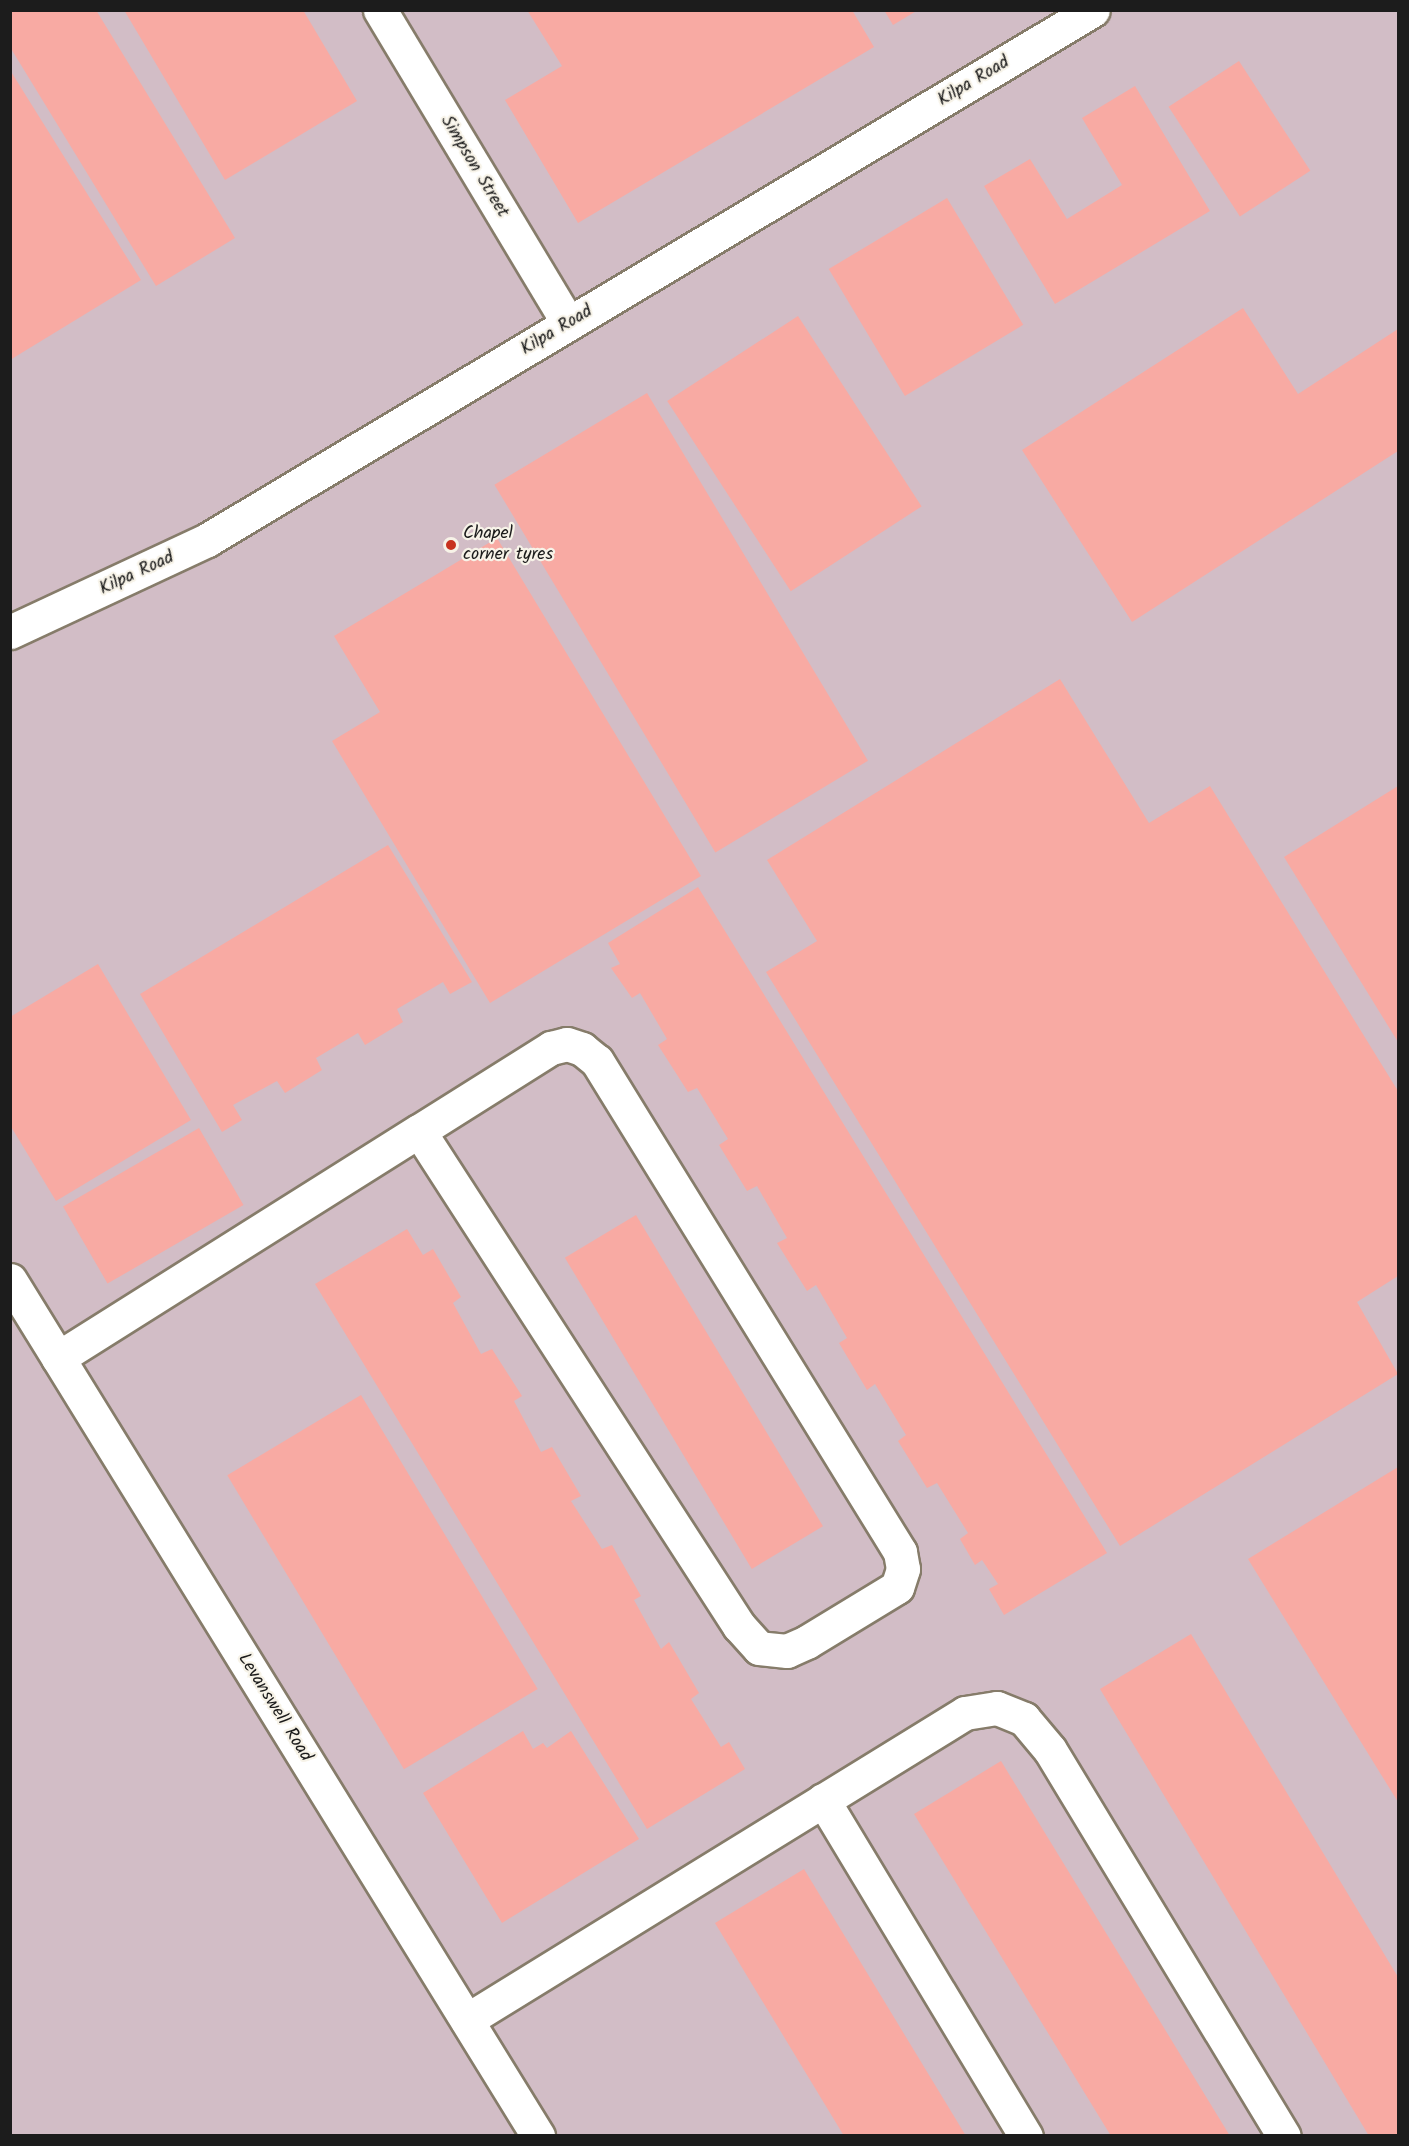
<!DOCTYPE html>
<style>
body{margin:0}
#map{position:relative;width:1409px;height:2146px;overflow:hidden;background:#f0dbb9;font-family:Kalam,sans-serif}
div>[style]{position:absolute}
.industrial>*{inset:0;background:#d2bdc6;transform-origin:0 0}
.building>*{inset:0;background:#f8aaa3;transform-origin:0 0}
.roads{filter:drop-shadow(2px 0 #867c6a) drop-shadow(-2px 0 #867c6a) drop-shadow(0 2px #867c6a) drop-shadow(0 -2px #867c6a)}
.minor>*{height:33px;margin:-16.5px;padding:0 16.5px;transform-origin:16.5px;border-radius:16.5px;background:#fff}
.dots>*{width:16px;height:16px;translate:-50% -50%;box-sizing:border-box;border:3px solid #f7f3e8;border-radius:50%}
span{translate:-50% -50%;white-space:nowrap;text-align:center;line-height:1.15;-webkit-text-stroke:4.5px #f7f3e8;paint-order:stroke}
.street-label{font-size:18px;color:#1c1c1c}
.poi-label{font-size:18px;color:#1c1c1c}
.left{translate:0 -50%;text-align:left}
.frame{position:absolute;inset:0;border:12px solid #1c1c1c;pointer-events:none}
</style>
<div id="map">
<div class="industrial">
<i style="left:11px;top:11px;width:1387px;height:2124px"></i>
</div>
<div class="building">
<i style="clip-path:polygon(10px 10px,96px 10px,235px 238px,156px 286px,10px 47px)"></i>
<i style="clip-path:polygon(124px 10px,303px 10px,357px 101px,225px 180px)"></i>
<i style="clip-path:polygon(527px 10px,852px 10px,874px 47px,578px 223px,505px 100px,562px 66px)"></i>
<i style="clip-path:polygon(884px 10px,918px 10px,893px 25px)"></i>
<i style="left:1239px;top:61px;width:131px;height:84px;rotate:57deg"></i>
<i style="clip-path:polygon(10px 70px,141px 280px,10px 360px)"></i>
<i style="clip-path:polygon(1135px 86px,1210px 211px,1055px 304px,984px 186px,1030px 159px,1067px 219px,1122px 185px,1082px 118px)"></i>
<i style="left:947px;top:198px;width:148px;height:138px;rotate:59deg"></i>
<i style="clip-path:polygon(1243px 308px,1298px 394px,1398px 329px,1398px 451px,1132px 622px,1022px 450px)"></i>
<i style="left:798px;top:316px;width:227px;height:156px;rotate:57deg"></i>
<i style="left:647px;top:393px;width:429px;height:178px;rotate:59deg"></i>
<i style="clip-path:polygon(497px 538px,701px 876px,490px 1003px,332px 741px,380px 712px,334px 636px)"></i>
<i style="clip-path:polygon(1060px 679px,1149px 823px,1210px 786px,1398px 1091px,1398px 1276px,1357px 1302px,1398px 1374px,1120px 1546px,766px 972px,817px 941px,767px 860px)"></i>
<i style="clip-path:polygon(1398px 786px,1398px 1042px,1284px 857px)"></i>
<i style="clip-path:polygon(388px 845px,472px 982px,450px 994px,443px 982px,397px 1009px,403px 1022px,365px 1045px,358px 1033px,316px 1058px,322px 1070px,285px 1093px,277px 1081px,233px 1105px,242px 1120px,222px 1132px,140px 994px)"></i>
<i style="clip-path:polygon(698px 887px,1107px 1553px,1004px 1615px,989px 1589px,998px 1584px,982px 1560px,975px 1565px,960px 1539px,968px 1533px,937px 1483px,927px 1488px,898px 1441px,906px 1435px,875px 1384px,867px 1390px,839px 1343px,847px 1338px,816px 1285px,807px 1291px,777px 1243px,787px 1238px,757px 1186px,747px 1191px,719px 1145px,728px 1139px,697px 1088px,688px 1092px,658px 1045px,667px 1039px,640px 993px,632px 998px,611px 968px,620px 964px,608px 943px)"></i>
<i style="clip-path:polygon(98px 964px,191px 1120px,56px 1201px,10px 1125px,10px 1017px)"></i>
<i style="left:199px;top:1128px;width:89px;height:157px;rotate:60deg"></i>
<i style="left:636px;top:1215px;width:363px;height:83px;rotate:59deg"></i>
<i style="clip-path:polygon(407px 1229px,423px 1255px,433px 1249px,461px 1297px,453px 1303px,481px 1354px,492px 1349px,522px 1396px,514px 1401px,541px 1452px,552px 1447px,581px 1496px,571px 1501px,602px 1549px,612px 1545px,641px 1596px,634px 1600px,661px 1649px,669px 1642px,699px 1693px,691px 1699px,721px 1747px,729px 1742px,745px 1769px,647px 1829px,315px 1284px)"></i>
<i style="left:361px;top:1395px;width:343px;height:156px;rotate:59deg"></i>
<i style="clip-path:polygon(1398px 1467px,1398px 1802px,1248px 1559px)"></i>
<i style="clip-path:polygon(1191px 1634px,1398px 1977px,1398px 2136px,1369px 2136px,1100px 1689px)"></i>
<i style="clip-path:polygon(523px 1731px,533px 1749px,543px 1743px,547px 1748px,571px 1731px,639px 1839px,502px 1923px,423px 1793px)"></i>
<i style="clip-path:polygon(1001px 1761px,1230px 2136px,1111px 2136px,914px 1814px)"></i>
<i style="clip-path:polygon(804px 1869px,966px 2136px,844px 2136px,715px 1923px)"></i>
</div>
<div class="roads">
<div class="minor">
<i style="left:380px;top:10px;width:366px;rotate:59deg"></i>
<i style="left:10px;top:632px;width:217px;rotate:-25deg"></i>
<i style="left:207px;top:540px;width:1032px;rotate:-30.89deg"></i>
<i style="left:10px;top:1280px;width:1006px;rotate:58.33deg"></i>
<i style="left:58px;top:1358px;width:426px;rotate:-32.2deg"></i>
<i style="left:419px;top:1131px;width:156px;rotate:-32.2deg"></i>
<i style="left:551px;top:1048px;width:16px;rotate:-14deg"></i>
<i style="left:567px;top:1044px;width:16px;rotate:18deg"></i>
<i style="left:582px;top:1049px;width:19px;rotate:39deg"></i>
<i style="left:597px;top:1061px;width:577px;rotate:58.32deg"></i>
<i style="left:900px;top:1552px;width:17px;rotate:80deg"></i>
<i style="left:903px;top:1569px;width:19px;rotate:108deg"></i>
<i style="left:897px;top:1587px;width:105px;rotate:148.6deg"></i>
<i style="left:807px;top:1642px;width:22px;rotate:156deg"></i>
<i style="left:787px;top:1651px;width:28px;rotate:-174deg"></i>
<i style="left:759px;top:1648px;width:30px;rotate:-132deg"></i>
<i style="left:739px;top:1626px;width:589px;rotate:-122.88deg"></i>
<i style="left:823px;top:1800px;width:393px;rotate:58.9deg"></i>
<i style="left:467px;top:2020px;width:585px;rotate:-31.65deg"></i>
<i style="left:965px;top:1713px;width:32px;rotate:-9deg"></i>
<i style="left:997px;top:1708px;width:29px;rotate:22deg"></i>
<i style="left:1024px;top:1719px;width:40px;rotate:50deg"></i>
<i style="left:1050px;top:1750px;width:451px;rotate:58.8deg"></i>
</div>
</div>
<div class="dots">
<i style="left:451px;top:545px;background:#c8321e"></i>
</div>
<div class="street-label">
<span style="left:974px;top:82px;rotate:-31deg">Kilpa Road</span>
<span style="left:474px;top:167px;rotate:59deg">Simpson Street</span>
<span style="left:557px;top:331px;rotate:-31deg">Kilpa Road</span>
<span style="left:137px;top:574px;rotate:-25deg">Kilpa Road</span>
<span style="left:274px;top:1708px;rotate:58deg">Levanswell Road</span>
</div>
<div class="poi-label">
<span class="left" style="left:463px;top:545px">Chapel<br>corner tyres</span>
</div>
<div class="frame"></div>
</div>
